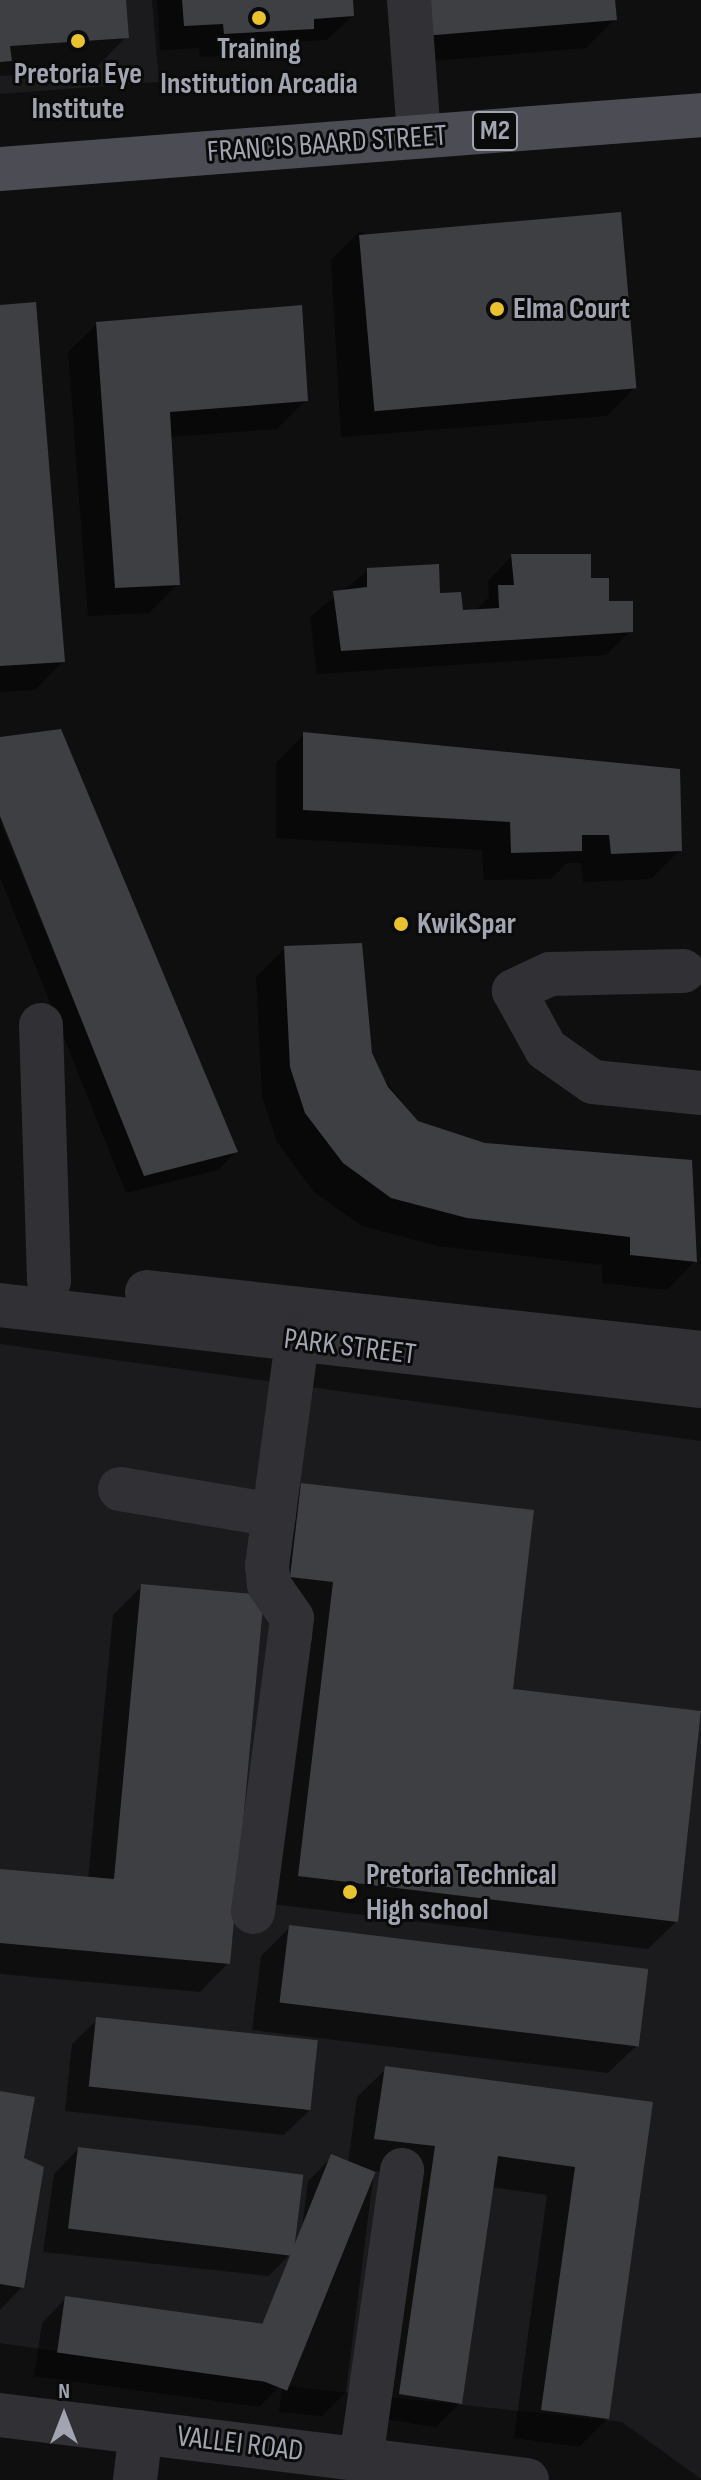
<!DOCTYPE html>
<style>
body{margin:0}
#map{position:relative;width:701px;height:2480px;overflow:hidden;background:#0f0f10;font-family:"Sofia Sans Condensed",sans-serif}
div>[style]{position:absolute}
.built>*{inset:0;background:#1b1b1d}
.shadow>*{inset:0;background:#0007}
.building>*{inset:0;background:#3e3f43;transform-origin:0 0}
.minor>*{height:44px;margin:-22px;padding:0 22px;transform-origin:22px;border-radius:22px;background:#303035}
.major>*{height:44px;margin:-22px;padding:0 22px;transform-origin:22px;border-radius:22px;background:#4c4d54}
.dots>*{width:22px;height:22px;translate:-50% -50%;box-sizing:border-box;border:4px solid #0a0a0b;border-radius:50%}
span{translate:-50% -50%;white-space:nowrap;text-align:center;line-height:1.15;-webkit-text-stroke:6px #0a0a0b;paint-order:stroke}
.shield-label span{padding:2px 6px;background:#0a0a0b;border:2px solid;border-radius:6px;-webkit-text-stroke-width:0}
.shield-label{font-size:28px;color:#a1a4b1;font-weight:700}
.poi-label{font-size:30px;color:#a1a4b1;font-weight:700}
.left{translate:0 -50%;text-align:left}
.street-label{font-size:30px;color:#a1a4b1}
.north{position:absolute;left:24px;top:2376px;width:80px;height:80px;-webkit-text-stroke:6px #0a0a0b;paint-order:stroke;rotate:0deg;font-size:22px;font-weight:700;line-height:32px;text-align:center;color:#a1a4b1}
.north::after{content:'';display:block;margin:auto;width:28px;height:36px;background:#a1a4b1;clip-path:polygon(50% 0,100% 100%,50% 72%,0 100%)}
</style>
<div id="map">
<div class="built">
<i style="clip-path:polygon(0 0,152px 0,159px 82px,0 94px)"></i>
<i style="clip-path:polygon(0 1344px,701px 1441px,701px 2479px,622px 2422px,303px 2388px,0 2343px)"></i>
</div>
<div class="shadow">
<i style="clip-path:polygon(0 0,124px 0,126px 37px,94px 70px,0 76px)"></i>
<i style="clip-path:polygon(157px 0,351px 0,352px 16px,327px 40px,298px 42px,288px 52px,200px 57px,199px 48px,160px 50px)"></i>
<i style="clip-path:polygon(390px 0,613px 0,615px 19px,586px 48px,396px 64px)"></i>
<i style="clip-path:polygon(360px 231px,635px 387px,607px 416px,341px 437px,331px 260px)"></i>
<i style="clip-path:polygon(0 307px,63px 661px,35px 690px,0 692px)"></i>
<i style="clip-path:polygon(97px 324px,306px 400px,277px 429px,169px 437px,178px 584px,149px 613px,88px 616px,68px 352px)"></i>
<i style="clip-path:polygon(512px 556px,607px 603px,631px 631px,606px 655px,317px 674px,310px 617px,368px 570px,438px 595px,461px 612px,475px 611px,489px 597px,488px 581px)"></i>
<i style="clip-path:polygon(304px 734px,680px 850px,651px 879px,583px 882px,581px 863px,567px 863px,551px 879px,484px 880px,482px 850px,276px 838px,276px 763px)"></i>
<i style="clip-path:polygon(0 739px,236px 1152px,218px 1170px,126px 1193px,0 877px,0 821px,149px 1185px,0 810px)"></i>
<i style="clip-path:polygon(285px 948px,417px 1122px,485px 1145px,695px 1261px,667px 1290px,602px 1283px,602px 1265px,438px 1246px,362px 1226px,314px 1192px,277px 1142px,262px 1096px,256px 977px)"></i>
<i style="clip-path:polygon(301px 1485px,511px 1691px,701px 1713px,677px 1921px,648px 1949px,271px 1904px,306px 1610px,261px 1605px,228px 1963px,200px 1992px,0 1974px,0 1871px,88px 1879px,113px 1615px,142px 1586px,263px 1597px,273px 1514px)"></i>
<i style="clip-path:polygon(290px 1927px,637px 2045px,608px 2073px,252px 2030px,261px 1956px)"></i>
<i style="clip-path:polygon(97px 2020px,309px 2111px,284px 2135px,65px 2111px,72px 2044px)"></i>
<i style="clip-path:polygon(386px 2069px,651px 2104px,607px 2419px,579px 2447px,514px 2438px,547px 2195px,491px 2187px,460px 2403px,436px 2427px,376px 2418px,411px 2176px,374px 2171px,346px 2392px,322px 2416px,279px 2412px,283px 2383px,259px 2407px,34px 2376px,42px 2323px,66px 2298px,289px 2329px,308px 2181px,332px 2157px,348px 2163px,357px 2097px)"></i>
<i style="clip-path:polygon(0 2093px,22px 2159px,22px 2287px,0 2310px)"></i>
<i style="clip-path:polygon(78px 2149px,293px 2251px,269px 2276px,43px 2252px,54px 2174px)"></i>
</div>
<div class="building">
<i style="clip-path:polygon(0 0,126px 0,129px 38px,10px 46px,12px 61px,0 62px)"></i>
<i style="clip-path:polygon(182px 0,353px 0,354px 16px,314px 19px,314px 29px,224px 34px,223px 24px,184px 26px)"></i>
<i style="clip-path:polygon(421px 0,615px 0,617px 20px,424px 36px)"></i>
<i style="left:621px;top:212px;width:177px;height:263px;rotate:85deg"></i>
<i style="clip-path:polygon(36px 302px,65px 662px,0 666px,0 305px)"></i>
<i style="clip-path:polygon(302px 305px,308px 401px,170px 412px,180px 585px,115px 588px,96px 322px)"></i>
<i style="clip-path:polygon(511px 554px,591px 554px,591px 578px,609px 578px,609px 601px,633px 601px,633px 632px,341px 651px,333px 591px,367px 587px,367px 568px,439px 564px,440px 593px,461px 592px,463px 610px,499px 608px,498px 585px,514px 585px)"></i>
<i style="clip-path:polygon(61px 729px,238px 1152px,144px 1176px,0 816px,0 737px)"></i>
<i style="clip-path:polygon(303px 732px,680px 769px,682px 851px,611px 854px,609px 835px,582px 835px,582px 851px,511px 853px,510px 822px,303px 810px)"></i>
<i style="clip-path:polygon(362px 943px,372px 1053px,388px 1087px,418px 1121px,485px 1143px,692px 1160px,697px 1262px,630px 1255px,630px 1237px,467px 1218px,391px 1198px,343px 1163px,305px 1113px,290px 1067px,284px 946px)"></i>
<i style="clip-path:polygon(301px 1483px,534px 1510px,513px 1689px,701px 1711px,678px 1922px,298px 1876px,333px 1582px,290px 1577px)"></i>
<i style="clip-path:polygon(141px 1584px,264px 1595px,230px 1964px,0 1943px,0 1869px,114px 1879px)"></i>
<i style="left:289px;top:1925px;width:362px;height:78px;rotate:7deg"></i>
<i style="left:96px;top:2017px;width:223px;height:70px;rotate:6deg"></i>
<i style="clip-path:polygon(385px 2066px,653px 2102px,609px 2419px,541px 2410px,575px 2167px,498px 2156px,462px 2404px,399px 2394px,435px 2146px,374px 2139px)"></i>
<i style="clip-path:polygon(0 2091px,35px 2097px,24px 2158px,44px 2167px,24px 2288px,0 2284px)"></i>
<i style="left:78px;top:2147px;width:227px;height:82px;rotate:7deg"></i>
<i style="left:331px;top:2154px;width:48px;height:236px;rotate:22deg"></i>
<i style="left:65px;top:2296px;width:231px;height:57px;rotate:8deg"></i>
</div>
<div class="minor">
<i style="left:409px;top:0;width:137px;rotate:85.8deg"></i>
<i style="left:683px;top:971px;width:133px;rotate:178.7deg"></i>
<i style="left:550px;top:974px;width:40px;rotate:155deg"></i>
<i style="left:514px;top:991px;width:66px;rotate:61.1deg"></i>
<i style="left:546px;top:1049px;width:57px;rotate:35.1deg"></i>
<i style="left:593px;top:1082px;width:109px;rotate:5.8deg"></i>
<i style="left:41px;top:1025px;width:256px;rotate:88.2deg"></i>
<i style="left:147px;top:1292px;width:557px;rotate:6.28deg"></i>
<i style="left:0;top:1305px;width:706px;rotate:6.59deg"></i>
<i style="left:120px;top:1489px;width:156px;rotate:9.6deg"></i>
<i style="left:253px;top:1912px;width:278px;rotate:-82.4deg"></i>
<i style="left:290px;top:1636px;width:18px;rotate:-84deg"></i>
<i style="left:292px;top:1618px;width:40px;rotate:-124.9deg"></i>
<i style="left:269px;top:1585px;width:19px;rotate:-96deg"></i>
<i style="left:267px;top:1566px;width:227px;rotate:-82.4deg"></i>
<i style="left:0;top:2415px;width:531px;rotate:7.03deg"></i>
<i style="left:361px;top:2459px;width:292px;rotate:-81.9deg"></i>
<i style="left:135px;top:2480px;width:48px;rotate:-82.9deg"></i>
</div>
<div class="major">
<i style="left:0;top:169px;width:703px;rotate:-4.4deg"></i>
</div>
<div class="dots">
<i style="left:259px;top:18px;background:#eac12e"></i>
<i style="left:78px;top:41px;background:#eac12e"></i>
<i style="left:497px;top:309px;background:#eac12e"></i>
<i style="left:401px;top:924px;background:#eac12e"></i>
<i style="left:350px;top:1892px;background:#eac12e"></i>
</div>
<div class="shield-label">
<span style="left:495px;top:131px">M2</span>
</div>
<div class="poi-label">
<span style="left:259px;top:66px">Training<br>Institution Arcadia</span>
<span style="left:78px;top:91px">Pretoria Eye<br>Institute</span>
<span class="left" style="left:513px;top:309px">Elma Court</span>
<span class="left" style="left:417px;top:924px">KwikSpar</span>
<span class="left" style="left:366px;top:1892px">Pretoria Technical<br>High school</span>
</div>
<div class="street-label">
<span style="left:327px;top:144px;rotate:-4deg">FRANCIS BAARD STREET</span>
<span style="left:350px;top:1347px;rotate:7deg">PARK STREET</span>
<span style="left:240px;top:2444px;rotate:7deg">VALLEI ROAD</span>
</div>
<div class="north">N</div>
</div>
